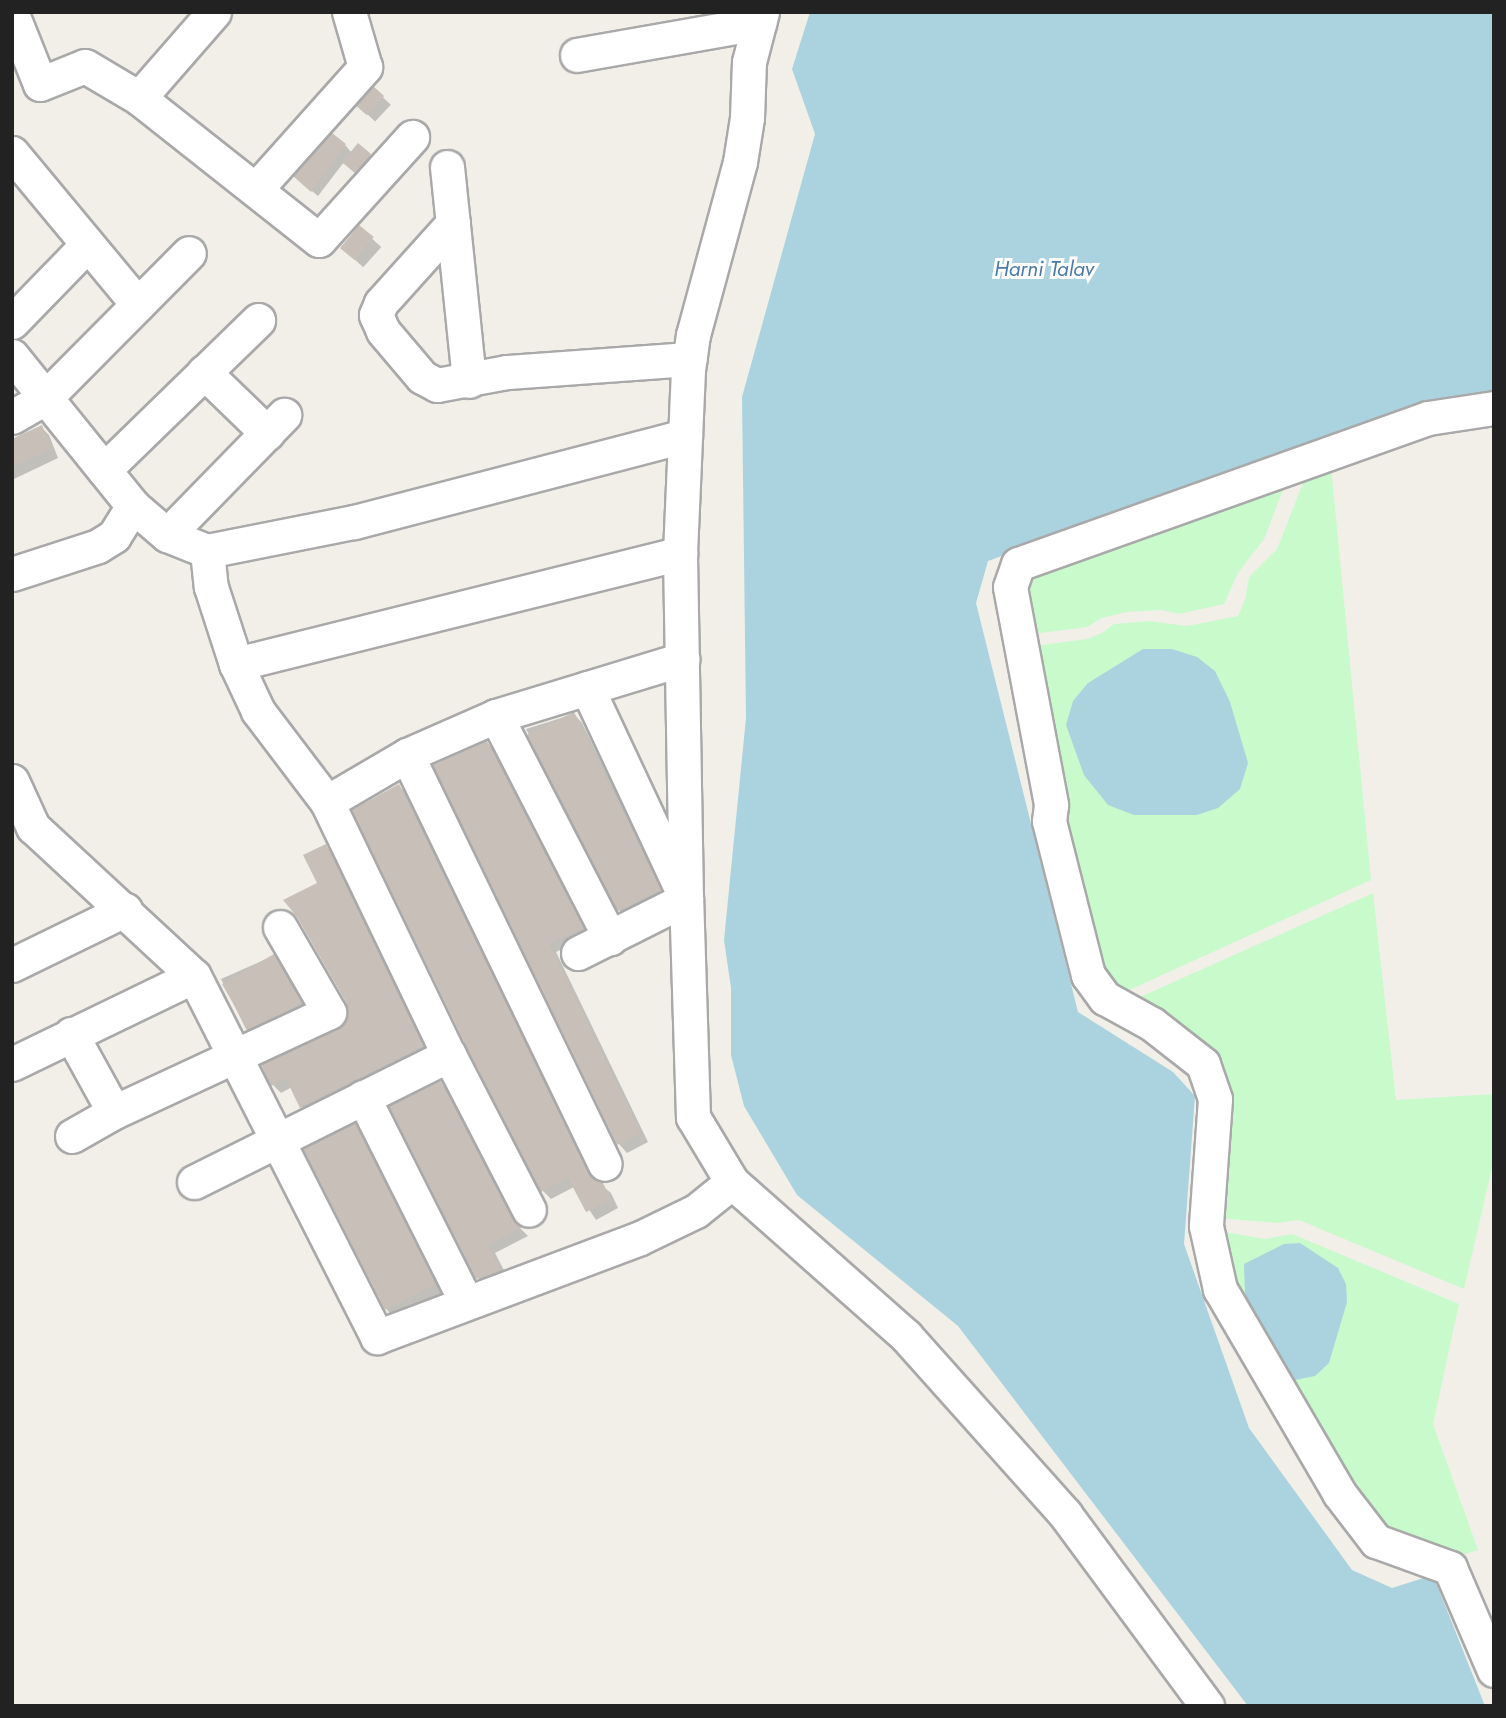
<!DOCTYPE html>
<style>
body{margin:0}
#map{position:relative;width:1506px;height:1718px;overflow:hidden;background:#f2efe9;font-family:Jost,sans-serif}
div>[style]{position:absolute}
.park>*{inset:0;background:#c8facc}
.water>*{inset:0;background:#aad3df}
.shadow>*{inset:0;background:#0003;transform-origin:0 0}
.building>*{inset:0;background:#c7bfb8;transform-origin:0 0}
.roads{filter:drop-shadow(2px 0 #a9a9a9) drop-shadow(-2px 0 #a9a9a9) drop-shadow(0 2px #a9a9a9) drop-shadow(0 -2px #a9a9a9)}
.minor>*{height:33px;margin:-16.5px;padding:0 16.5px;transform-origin:16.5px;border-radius:16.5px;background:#fff}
span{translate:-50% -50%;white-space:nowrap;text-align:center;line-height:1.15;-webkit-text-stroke:6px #fff;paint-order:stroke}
.water-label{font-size:21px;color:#4a7aab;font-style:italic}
.frame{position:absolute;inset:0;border:14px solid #222;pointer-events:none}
</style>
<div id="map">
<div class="park">
<i style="clip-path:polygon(1331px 467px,1371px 880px,1114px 997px,1099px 980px,1027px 647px,1087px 639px,1102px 633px,1114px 624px,1149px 621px,1187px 626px,1238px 616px,1245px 600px,1249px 577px,1277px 549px,1305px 478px)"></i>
<i style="clip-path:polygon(1287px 479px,1264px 539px,1238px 573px,1224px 604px,1179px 614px,1162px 610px,1126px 612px,1102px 618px,1087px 627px,1025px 635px,1023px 577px)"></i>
<i style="clip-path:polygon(1373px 893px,1396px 1100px,1494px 1094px,1494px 1159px,1464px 1289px,1299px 1220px,1277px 1223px,1216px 1218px,1225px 1097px,1129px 1002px)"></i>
<i style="clip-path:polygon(1219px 1231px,1265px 1239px,1292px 1234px,1459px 1304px,1433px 1424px,1478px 1550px,1459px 1556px,1381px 1536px,1226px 1289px)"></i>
</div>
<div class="water">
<i style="clip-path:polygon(810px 12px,1494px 12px,1494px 399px,1417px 406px,988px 561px,976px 603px,1078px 1012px,1173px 1072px,1195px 1096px,1184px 1244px,1249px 1428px,1352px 1570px,1392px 1588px,1433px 1575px,1485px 1706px,1248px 1706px,958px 1326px,797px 1195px,744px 1106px,731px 1055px,731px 988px,724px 940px,746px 718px,742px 397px,815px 134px,792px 69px)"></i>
<i style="clip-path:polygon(1143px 649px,1172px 649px,1197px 657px,1215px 671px,1230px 702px,1248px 763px,1240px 789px,1218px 808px,1197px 815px,1134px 815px,1108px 805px,1084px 775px,1066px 725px,1073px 701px,1088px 683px)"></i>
<i style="clip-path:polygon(1300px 1243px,1338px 1268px,1346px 1284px,1347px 1302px,1329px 1363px,1315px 1376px,1295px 1380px,1275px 1366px,1254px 1330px,1245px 1293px,1244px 1264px,1284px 1244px)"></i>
</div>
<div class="shadow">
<i style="left:374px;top:89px;width:23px;height:23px;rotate:43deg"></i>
<i style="clip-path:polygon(345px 145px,352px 153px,370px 155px,378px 163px,363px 180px,344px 162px,318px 196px,302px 183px)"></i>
<i style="left:359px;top:227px;width:30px;height:27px;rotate:42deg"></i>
<i style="clip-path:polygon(41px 427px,49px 435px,58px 458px,12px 480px,12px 439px)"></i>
<i style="clip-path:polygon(574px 714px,582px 723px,668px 899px,628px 919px,619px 910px,526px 729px)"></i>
<i style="clip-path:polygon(487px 743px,495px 751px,590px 935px,556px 952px,648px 1142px,627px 1153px,619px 1144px,435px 765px)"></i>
<i style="clip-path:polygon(399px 786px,407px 794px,594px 1179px,611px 1193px,618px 1208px,596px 1220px,574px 1187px,551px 1199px,543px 1191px)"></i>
<i style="clip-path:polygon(325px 846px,334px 854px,430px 1055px,310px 1115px,302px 1107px,292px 1087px,281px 1093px,273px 1085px,346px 1024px,350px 1013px,320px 884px)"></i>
<i style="clip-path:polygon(273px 956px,281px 965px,309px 1012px,254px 1037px,246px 1029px,221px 979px)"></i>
<i style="clip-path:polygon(440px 1083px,449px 1091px,519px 1227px,528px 1236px,495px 1253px,508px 1278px,486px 1287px,478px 1278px)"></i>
<i style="clip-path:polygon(354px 1126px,363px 1134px,443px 1293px,395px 1318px,387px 1310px)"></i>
</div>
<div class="building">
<i style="left:373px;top:86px;width:15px;height:26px;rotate:42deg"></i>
<i style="clip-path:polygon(332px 133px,346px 144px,311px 192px,293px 176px)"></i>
<i style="left:358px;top:143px;width:17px;height:25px;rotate:40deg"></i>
<i style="left:359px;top:225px;width:19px;height:30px;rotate:39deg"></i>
<i style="clip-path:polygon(42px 425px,51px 449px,12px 467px,12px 439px)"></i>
<i style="left:574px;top:712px;width:198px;height:52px;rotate:64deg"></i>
<i style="clip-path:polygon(487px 741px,583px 927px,549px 944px,641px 1133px,617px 1145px,433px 765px)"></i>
<i style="clip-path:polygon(399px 784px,588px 1172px,603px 1183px,611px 1200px,586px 1212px,568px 1178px,541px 1192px,466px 1046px,352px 810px)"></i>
<i style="clip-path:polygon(326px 844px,423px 1046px,300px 1108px,286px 1079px,271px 1086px,261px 1065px,337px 1029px,345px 1023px,348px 1013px,346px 1002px,297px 917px,283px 900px,317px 883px,303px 855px)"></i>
<i style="left:274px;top:954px;width:56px;height:60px;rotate:60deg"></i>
<i style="clip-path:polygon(441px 1081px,512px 1219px,522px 1227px,488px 1245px,501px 1270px,476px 1279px,389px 1106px)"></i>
<i style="left:355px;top:1123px;width:180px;height:58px;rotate:63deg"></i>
</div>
<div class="roads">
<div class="minor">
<i style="left:12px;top:14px;width:75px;rotate:68.2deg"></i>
<i style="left:40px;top:84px;width:48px;rotate:-21.8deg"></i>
<i style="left:85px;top:66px;width:63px;rotate:30.7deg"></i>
<i style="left:139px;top:98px;width:229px;rotate:38.3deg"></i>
<i style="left:319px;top:240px;width:139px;rotate:-47.9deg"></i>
<i style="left:577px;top:55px;width:185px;rotate:-10deg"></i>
<i style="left:139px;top:98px;width:114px;rotate:-48.9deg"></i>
<i style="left:12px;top:153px;width:197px;rotate:50.3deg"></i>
<i style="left:447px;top:167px;width:215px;rotate:84.1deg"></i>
<i style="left:256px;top:189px;width:164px;rotate:-48.2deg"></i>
<i style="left:365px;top:67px;width:57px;rotate:-106.2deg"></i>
<i style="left:453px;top:223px;width:108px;rotate:132deg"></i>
<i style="left:381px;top:303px;width:13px;rotate:113deg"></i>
<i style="left:376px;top:315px;width:17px;rotate:66deg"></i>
<i style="left:383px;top:331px;width:60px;rotate:49.7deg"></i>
<i style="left:422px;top:377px;width:17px;rotate:28deg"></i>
<i style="left:437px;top:385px;width:71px;rotate:-10.5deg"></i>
<i style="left:507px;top:372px;width:183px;rotate:-4.1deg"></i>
<i style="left:12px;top:322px;width:107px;rotate:-45.8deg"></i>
<i style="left:12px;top:356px;width:193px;rotate:51.1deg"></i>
<i style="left:133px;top:506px;width:45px;rotate:40.5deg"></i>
<i style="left:167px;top:535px;width:43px;rotate:21.8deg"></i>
<i style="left:207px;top:551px;width:36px;rotate:84deg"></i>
<i style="left:211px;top:587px;width:81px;rotate:72deg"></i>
<i style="left:236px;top:664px;width:52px;rotate:64.9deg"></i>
<i style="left:258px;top:711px;width:114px;rotate:52.8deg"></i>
<i style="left:327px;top:802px;width:281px;rotate:64.3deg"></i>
<i style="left:449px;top:1055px;width:174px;rotate:62.7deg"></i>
<i style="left:204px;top:372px;width:88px;rotate:44.1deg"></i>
<i style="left:1494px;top:408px;width:67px;rotate:171.4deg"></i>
<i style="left:1428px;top:418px;width:435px;rotate:160.4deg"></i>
<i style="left:1018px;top:564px;width:24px;rotate:109deg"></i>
<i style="left:1010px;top:587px;width:222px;rotate:79.3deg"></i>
<i style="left:1051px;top:805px;width:16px;rotate:97deg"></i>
<i style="left:1049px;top:821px;width:159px;rotate:75.8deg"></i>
<i style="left:1088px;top:975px;width:29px;rotate:54deg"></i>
<i style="left:1105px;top:998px;width:54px;rotate:29deg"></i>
<i style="left:1152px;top:1024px;width:65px;rotate:38.1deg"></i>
<i style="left:1203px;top:1064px;width:37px;rotate:71deg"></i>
<i style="left:1215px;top:1099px;width:127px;rotate:94.1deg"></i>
<i style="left:1206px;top:1226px;width:65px;rotate:77.5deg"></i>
<i style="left:1220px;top:1289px;width:236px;rotate:59.7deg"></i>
<i style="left:1339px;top:1493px;width:61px;rotate:52.4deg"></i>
<i style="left:1376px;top:1541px;width:79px;rotate:20deg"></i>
<i style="left:1450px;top:1568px;width:111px;rotate:66.7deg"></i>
<i style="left:12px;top:417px;width:38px;rotate:-30deg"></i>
<i style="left:45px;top:398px;width:204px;rotate:-45.2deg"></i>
<i style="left:104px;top:470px;width:215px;rotate:-44.2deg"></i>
<i style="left:167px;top:535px;width:168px;rotate:-45.7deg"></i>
<i style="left:207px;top:551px;width:150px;rotate:-11.2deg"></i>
<i style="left:354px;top:522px;width:342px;rotate:-14.6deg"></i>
<i style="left:12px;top:574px;width:90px;rotate:-18deg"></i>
<i style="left:98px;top:546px;width:19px;rotate:-32deg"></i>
<i style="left:114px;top:536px;width:36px;rotate:-58deg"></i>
<i style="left:236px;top:664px;width:458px;rotate:-14deg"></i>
<i style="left:496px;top:716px;width:250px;rotate:62.8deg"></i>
<i style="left:407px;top:755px;width:454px;rotate:64.2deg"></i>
<i style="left:12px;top:781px;width:51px;rotate:65.5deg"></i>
<i style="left:33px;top:827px;width:219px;rotate:42.8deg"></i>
<i style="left:194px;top:976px;width:405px;rotate:63.1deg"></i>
<i style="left:377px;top:1337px;width:279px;rotate:-20.6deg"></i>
<i style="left:638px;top:1239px;width:64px;rotate:-25.8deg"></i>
<i style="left:696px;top:1211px;width:46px;rotate:-38.9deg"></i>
<i style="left:732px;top:1182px;width:76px;rotate:-121deg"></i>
<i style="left:693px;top:1117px;width:218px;rotate:-91.8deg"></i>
<i style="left:686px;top:899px;width:233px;rotate:-115.1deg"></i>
<i style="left:327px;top:802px;width:93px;rotate:-30.4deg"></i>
<i style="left:407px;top:755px;width:97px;rotate:-23.7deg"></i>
<i style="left:496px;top:716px;width:195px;rotate:-17deg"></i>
<i style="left:578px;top:953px;width:121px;rotate:-26.6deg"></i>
<i style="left:686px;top:899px;width:346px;rotate:-91deg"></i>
<i style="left:680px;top:553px;width:183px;rotate:-87.5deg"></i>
<i style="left:688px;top:370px;width:35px;rotate:-82deg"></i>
<i style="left:693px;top:335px;width:179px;rotate:-74.8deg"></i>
<i style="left:740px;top:162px;width:45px;rotate:-81deg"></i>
<i style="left:747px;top:118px;width:56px;rotate:-88deg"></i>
<i style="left:749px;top:62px;width:52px;rotate:-75.4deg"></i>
<i style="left:12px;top:965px;width:126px;rotate:-26deg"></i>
<i style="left:71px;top:1034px;width:89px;rotate:61.1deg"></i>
<i style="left:12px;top:1064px;width:202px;rotate:-25.8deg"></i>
<i style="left:363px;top:1097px;width:229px;rotate:63.3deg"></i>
<i style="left:72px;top:1136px;width:48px;rotate:-29.7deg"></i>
<i style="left:114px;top:1112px;width:237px;rotate:-24.9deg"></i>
<i style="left:329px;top:1012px;width:98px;rotate:-120deg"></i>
<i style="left:194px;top:1182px;width:285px;rotate:-26.5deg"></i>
<i style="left:732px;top:1182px;width:232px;rotate:41.5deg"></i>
<i style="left:906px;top:1336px;width:239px;rotate:48.2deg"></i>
<i style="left:1065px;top:1514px;width:239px;rotate:53.5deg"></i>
</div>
</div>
<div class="water-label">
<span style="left:1044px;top:269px">Harni Talav</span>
</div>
<div class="frame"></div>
</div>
